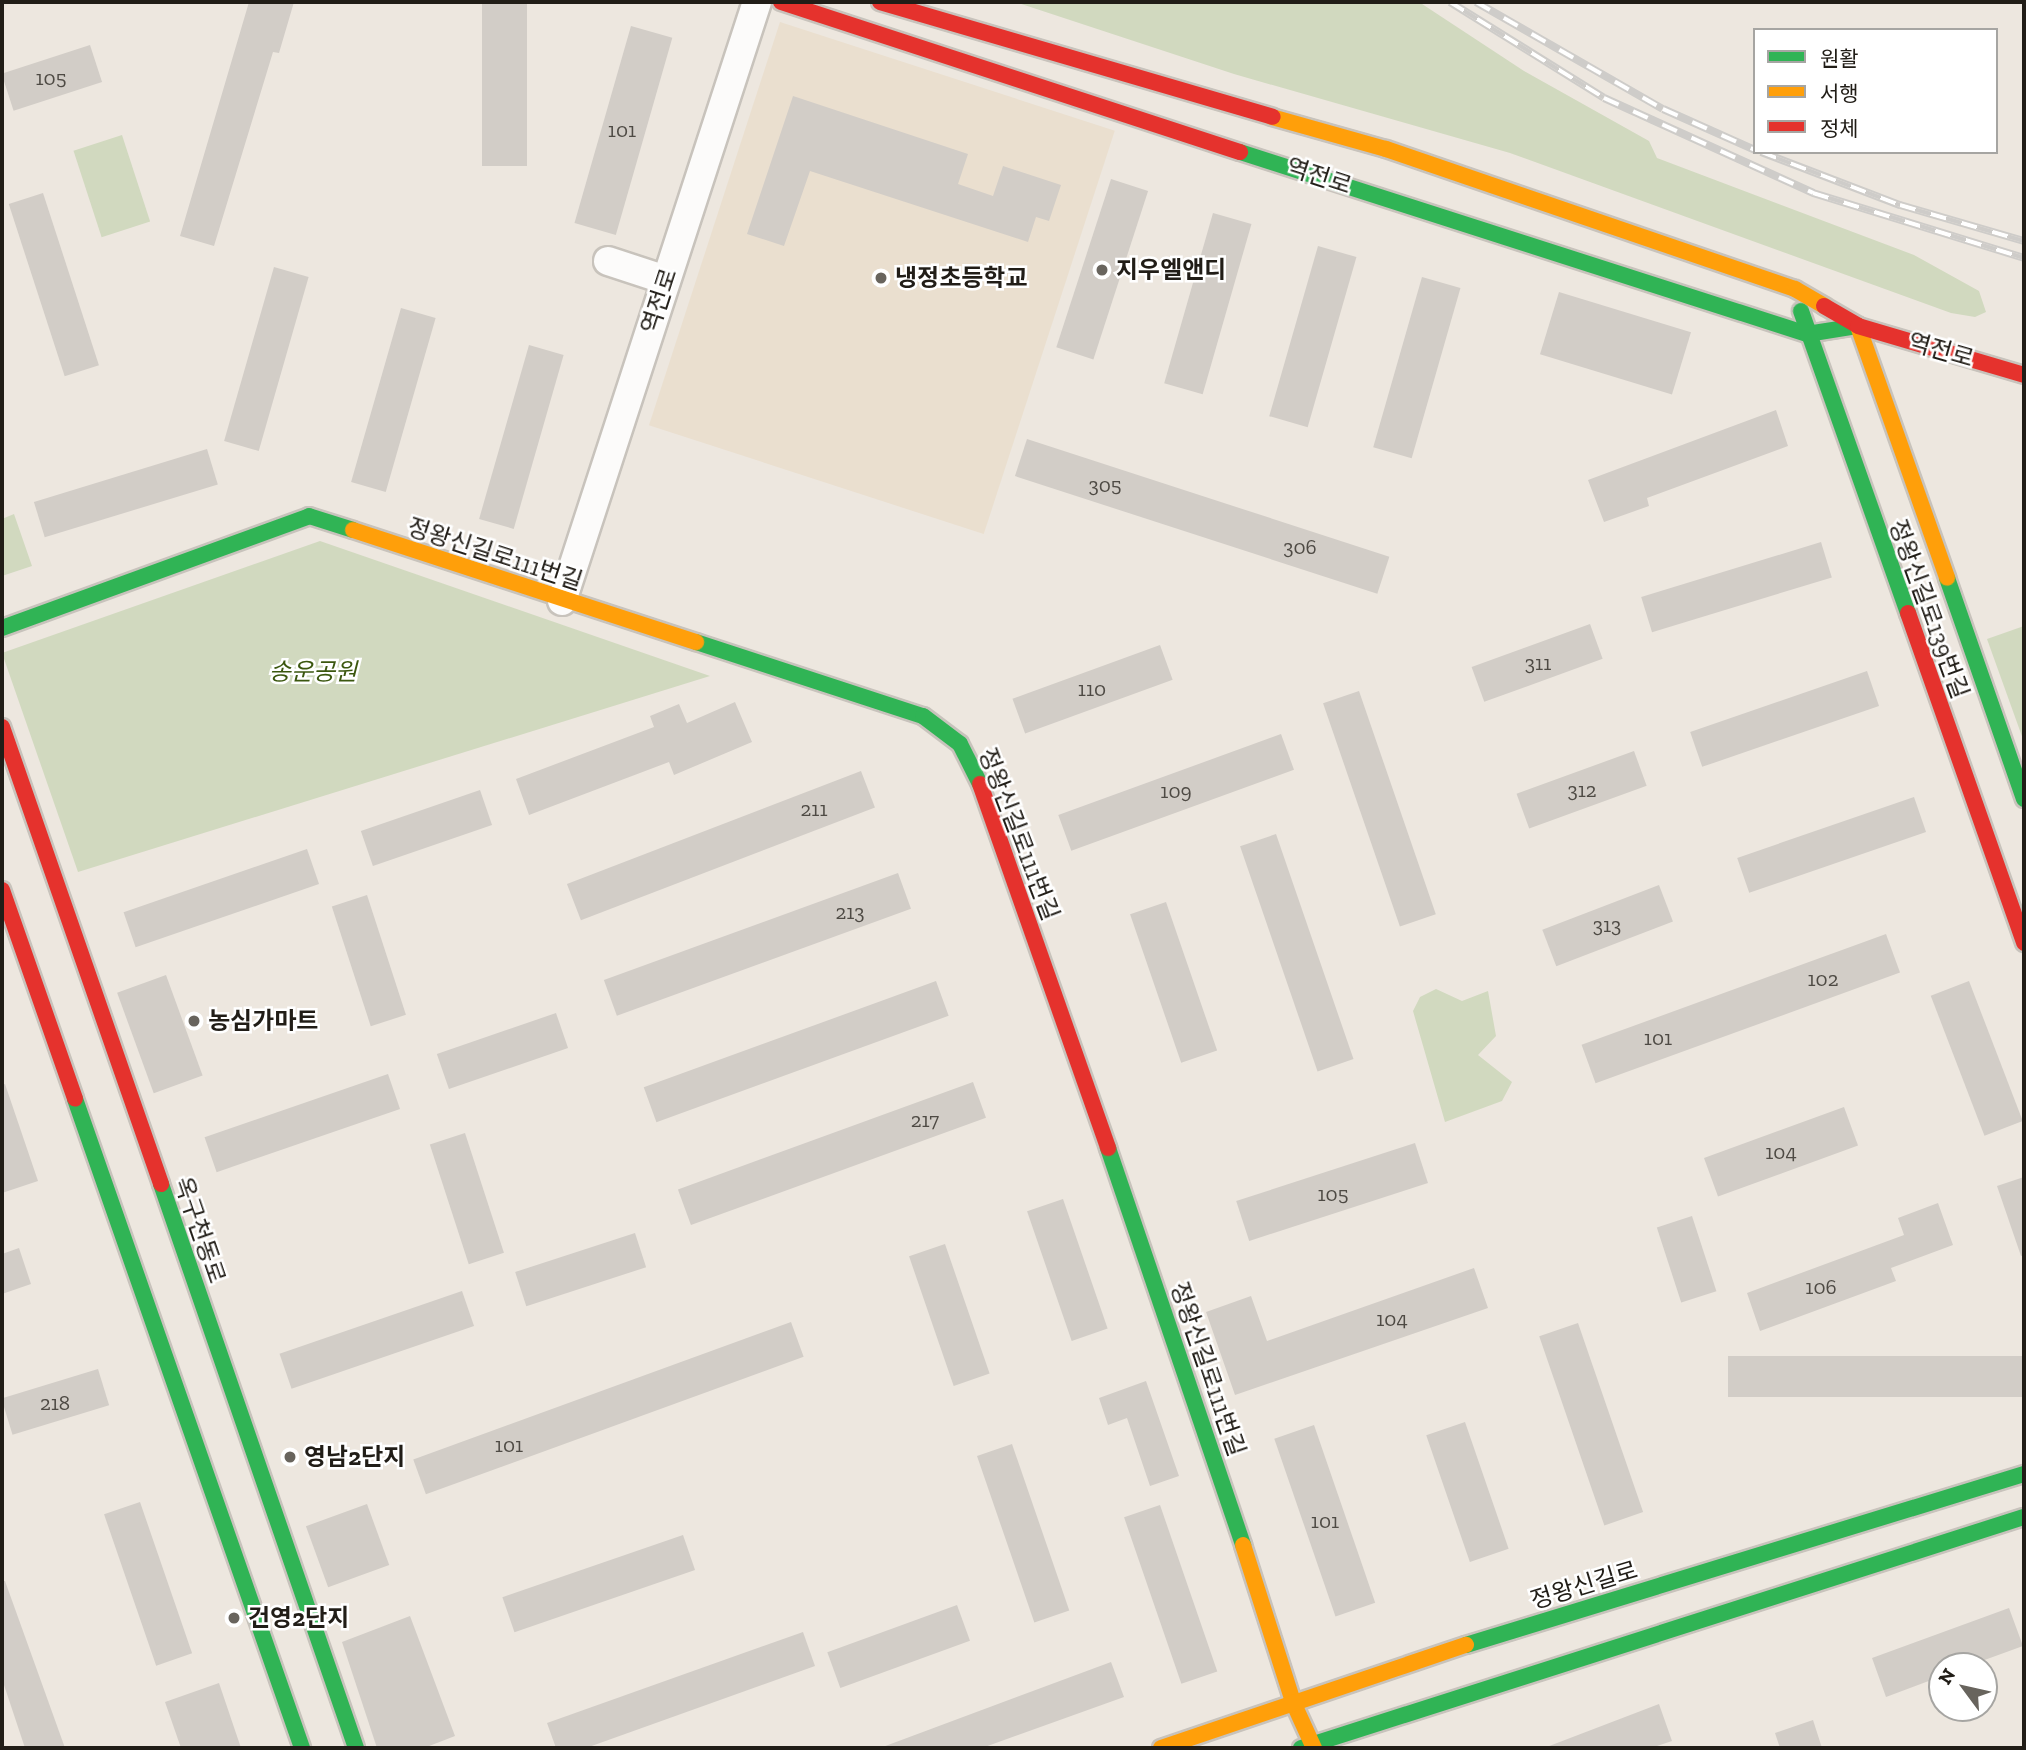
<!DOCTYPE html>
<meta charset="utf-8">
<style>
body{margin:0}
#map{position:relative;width:2026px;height:1750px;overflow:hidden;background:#ede7df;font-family:"Zilla Slab","Noto Sans KR",serif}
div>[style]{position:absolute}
.built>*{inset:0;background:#eadfcf;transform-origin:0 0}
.green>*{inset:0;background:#d1d9bf;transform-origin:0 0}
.building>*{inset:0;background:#d2cdc7;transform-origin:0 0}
.roads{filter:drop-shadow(2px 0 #c8c3bc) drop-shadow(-2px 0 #c8c3bc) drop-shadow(0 2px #c8c3bc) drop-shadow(0 -2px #c8c3bc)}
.street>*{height:28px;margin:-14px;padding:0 14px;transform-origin:14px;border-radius:14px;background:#fcfbfa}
.fast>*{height:16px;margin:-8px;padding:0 8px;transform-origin:8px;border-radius:8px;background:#30b455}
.slow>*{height:16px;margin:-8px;padding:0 8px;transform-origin:8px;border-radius:8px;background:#ff9f0a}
.jam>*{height:16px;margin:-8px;padding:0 8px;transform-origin:8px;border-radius:8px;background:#e5322d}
.rail>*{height:8px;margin-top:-4px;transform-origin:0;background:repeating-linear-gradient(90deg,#fff 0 16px,#ceccc9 0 32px);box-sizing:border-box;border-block:2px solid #ceccc9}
.dots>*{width:19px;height:19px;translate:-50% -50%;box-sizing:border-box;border:4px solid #fff;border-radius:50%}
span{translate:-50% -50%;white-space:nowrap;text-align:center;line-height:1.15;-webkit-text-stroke:5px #fff;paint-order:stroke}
.number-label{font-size:21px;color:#4e4a44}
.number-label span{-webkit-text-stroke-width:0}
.street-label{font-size:24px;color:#211d17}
.poi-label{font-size:24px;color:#211d17;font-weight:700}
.left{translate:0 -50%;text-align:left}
.park-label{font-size:24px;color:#3b570f;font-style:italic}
.frame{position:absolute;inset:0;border:4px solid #211d17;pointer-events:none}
.legend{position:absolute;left:1753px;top:28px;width:245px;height:126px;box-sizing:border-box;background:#fff;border:2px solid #a6a5a2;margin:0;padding:9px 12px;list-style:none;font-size:21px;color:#211d17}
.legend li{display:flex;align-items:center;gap:14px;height:35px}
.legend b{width:35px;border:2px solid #a6a5a2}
.north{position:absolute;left:1928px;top:1652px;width:70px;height:70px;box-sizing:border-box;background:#fff;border:2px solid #a6a5a2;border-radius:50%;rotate:303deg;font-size:19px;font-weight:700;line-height:28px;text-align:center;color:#211d17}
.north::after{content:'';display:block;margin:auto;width:24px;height:32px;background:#68645d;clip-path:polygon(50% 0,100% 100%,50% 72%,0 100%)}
</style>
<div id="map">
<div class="built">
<i style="left:780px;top:22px;width:352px;height:424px;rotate:18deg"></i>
</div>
<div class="green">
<i style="clip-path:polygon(1015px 2px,1419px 2px,1524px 71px,1649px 141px,1657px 158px,1914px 255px,1979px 291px,1986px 312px,1975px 317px,1951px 313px,1510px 153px,1234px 74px)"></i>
<i style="left:122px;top:135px;width:91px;height:51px;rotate:72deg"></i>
<i style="clip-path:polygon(14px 514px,32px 566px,2px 576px,2px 519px)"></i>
<i style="clip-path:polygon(320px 541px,710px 676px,78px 872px,2px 653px)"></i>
<i style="clip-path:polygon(2024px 626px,2024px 742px,1987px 639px)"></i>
<i style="clip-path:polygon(1436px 989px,1462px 1001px,1488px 991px,1496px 1036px,1478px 1055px,1512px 1082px,1502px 1101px,1445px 1122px,1413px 1011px,1420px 997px)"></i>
</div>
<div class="building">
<i style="clip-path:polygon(249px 2px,294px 2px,279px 53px,273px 52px,214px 246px,180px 236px)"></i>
<i style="left:482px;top:2px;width:45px;height:164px"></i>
<i style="left:631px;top:26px;width:43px;height:205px;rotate:16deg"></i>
<i style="left:90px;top:45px;width:39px;height:93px;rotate:72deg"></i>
<i style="clip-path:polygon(793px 96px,968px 154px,958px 184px,993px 196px,1003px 166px,1061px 185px,1049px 221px,1036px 217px,1028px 242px,810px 171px,784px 246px,747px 234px)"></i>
<i style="left:1111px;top:179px;width:39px;height:177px;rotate:18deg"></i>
<i style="left:43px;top:193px;width:181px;height:36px;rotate:72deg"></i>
<i style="left:1213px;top:213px;width:40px;height:177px;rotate:16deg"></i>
<i style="left:1318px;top:246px;width:40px;height:177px;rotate:16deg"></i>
<i style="left:274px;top:267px;width:36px;height:181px;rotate:16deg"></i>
<i style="left:1422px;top:277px;width:40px;height:177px;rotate:16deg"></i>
<i style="left:1559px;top:292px;width:138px;height:65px;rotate:17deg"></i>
<i style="left:401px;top:308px;width:36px;height:181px;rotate:16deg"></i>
<i style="left:529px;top:345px;width:36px;height:181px;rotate:16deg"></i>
<i style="clip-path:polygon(1776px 410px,1788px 446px,1647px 498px,1649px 506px,1604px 522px,1588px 480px)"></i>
<i style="left:1027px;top:439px;width:381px;height:39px;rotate:18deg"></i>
<i style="left:207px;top:449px;width:37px;height:181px;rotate:73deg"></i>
<i style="left:1821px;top:542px;width:37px;height:188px;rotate:73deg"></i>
<i style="left:1590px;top:624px;width:37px;height:126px;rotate:70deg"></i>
<i style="left:1160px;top:645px;width:37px;height:157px;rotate:70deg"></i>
<i style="left:1867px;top:671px;width:37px;height:187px;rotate:71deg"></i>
<i style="left:1359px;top:691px;width:236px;height:38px;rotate:71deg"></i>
<i style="clip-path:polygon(735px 702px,752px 742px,674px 775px,669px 762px,529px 815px,516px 779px,654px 727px,650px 716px,679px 704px,687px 723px)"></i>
<i style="left:1281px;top:734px;width:38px;height:237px;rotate:70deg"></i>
<i style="left:1634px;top:751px;width:37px;height:125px;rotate:70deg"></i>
<i style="left:861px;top:771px;width:39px;height:315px;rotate:69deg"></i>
<i style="left:480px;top:790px;width:37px;height:126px;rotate:71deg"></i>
<i style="left:1914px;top:797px;width:37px;height:187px;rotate:71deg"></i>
<i style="left:1276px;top:834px;width:238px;height:38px;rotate:71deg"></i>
<i style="left:307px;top:849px;width:37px;height:194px;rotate:71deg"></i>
<i style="left:898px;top:873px;width:38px;height:313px;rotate:70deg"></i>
<i style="left:1659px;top:885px;width:39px;height:125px;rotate:69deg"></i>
<i style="left:367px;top:895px;width:126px;height:37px;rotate:72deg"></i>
<i style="left:1166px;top:902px;width:157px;height:38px;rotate:71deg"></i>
<i style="left:1886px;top:934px;width:41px;height:324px;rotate:70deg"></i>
<i style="left:166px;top:975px;width:107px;height:52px;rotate:70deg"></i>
<i style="left:936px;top:981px;width:37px;height:311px;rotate:70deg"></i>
<i style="left:1969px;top:981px;width:150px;height:41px;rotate:69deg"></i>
<i style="left:556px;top:1013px;width:37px;height:126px;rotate:71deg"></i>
<i style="left:388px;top:1074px;width:37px;height:194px;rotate:71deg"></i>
<i style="left:973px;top:1082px;width:38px;height:314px;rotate:70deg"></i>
<i style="clip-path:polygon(5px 1084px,38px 1181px,2px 1193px,2px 1085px)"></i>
<i style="left:1844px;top:1107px;width:41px;height:149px;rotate:70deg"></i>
<i style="left:465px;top:1133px;width:126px;height:37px;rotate:72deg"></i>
<i style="left:1415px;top:1143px;width:42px;height:188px;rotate:72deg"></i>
<i style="clip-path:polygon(2024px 1177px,2024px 1255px,2021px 1256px,1997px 1186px)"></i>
<i style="left:1063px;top:1199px;width:137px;height:38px;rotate:71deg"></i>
<i style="clip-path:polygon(1938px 1203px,1953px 1245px,1891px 1268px,1896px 1281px,1760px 1331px,1747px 1293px,1904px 1235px,1898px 1218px)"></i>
<i style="left:1692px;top:1216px;width:79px;height:37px;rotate:72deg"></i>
<i style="left:635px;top:1233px;width:36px;height:126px;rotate:72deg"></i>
<i style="left:945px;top:1244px;width:137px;height:38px;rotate:71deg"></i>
<i style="clip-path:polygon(19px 1248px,31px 1284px,2px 1294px,2px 1254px)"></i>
<i style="clip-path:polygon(1474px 1268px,1488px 1308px,1235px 1395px,1206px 1312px,1251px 1296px,1267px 1341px)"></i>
<i style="left:462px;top:1291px;width:37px;height:193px;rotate:71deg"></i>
<i style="left:791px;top:1322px;width:37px;height:402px;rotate:70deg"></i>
<i style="left:1578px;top:1323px;width:200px;height:41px;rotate:71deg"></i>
<i style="left:2024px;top:1356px;width:41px;height:296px;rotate:90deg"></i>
<i style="left:98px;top:1369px;width:38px;height:101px;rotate:73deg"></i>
<i style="clip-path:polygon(1146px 1381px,1179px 1476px,1150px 1486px,1127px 1418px,1108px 1425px,1099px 1398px)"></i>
<i style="left:1465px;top:1422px;width:134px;height:41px;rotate:71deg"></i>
<i style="left:1314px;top:1425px;width:188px;height:42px;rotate:71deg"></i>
<i style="left:1012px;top:1444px;width:176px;height:37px;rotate:71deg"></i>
<i style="left:140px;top:1502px;width:160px;height:38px;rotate:71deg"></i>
<i style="left:367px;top:1504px;width:65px;height:65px;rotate:70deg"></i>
<i style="left:1160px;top:1505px;width:176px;height:38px;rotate:71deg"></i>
<i style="left:683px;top:1535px;width:37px;height:191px;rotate:71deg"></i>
<i style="clip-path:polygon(2px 1581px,5px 1581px,65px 1748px,25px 1748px,2px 1679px)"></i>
<i style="left:957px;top:1605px;width:38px;height:138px;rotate:70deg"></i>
<i style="clip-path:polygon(2009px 1608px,2023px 1646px,1968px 1666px,1942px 1666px,1942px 1676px,1886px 1697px,1872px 1658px)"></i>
<i style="clip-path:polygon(410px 1616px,455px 1736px,424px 1748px,377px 1748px,342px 1642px)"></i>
<i style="clip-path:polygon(803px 1632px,815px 1666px,586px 1748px,556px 1748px,547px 1723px)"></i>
<i style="clip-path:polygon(1111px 1662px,1124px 1697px,982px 1748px,880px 1748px)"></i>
<i style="clip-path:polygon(219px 1683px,241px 1748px,181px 1748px,165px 1702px)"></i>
<i style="clip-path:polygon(1659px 1704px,1672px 1741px,1651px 1748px,1544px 1748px)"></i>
<i style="clip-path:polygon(1813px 1720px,1822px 1748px,1780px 1748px,1775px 1733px)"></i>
</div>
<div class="roads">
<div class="street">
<i style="left:608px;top:261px;width:61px;rotate:18.1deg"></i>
<i style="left:562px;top:601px;width:630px;rotate:-71.97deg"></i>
</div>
<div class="fast">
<i style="left:1240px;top:152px;width:595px;rotate:17.8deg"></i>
<i style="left:1807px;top:334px;width:52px;rotate:-8.9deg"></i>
<i style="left:1801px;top:311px;width:320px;rotate:70.5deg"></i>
<i style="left:1947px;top:578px;width:234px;rotate:70.8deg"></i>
<i style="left:2px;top:628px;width:327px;rotate:-20deg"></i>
<i style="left:309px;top:516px;width:46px;rotate:17.7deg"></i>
<i style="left:696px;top:642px;width:239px;rotate:18.1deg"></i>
<i style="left:923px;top:716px;width:46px;rotate:37.1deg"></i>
<i style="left:960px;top:744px;width:45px;rotate:63.4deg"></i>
<i style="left:75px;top:1099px;width:688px;rotate:70.72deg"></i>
<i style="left:1108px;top:1148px;width:419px;rotate:71.2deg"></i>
<i style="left:161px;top:1184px;width:597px;rotate:70.93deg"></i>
<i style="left:1466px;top:1645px;width:584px;rotate:-17.04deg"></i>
<i style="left:1301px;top:1748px;width:759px;rotate:-17.72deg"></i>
</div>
<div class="slow">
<i style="left:1272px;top:117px;width:118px;rotate:15.7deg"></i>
<i style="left:1386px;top:149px;width:432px;rotate:18.9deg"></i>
<i style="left:1795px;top:289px;width:34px;rotate:30deg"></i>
<i style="left:1858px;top:326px;width:267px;rotate:70.5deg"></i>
<i style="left:353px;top:530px;width:361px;rotate:18.1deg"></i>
<i style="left:1243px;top:1545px;width:165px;rotate:72.3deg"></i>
<i style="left:1293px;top:1702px;width:51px;rotate:65.5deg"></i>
<i style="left:1161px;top:1748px;width:322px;rotate:-18.7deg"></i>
</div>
<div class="jam">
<i style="left:781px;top:2px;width:483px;rotate:18.1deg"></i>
<i style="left:880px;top:2px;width:409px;rotate:16.3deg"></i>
<i style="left:1824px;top:306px;width:39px;rotate:30deg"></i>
<i style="left:1858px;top:326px;width:173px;rotate:16.4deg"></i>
<i style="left:1908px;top:613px;width:350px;rotate:70.6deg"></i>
<i style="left:2px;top:727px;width:484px;rotate:70.8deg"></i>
<i style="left:980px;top:784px;width:386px;rotate:70.6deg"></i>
<i style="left:2px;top:890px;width:221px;rotate:70.7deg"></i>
</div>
</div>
<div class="rail">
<i style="left:1450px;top:2px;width:181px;rotate:31.9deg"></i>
<i style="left:1604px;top:98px;width:230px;rotate:24.4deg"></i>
<i style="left:1813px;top:193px;width:221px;rotate:17.1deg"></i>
<i style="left:1476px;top:2px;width:215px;rotate:29.8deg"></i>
<i style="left:1663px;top:109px;width:101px;rotate:24deg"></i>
<i style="left:1761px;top:152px;width:149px;rotate:20.9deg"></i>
<i style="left:1900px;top:205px;width:129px;rotate:16.2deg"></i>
</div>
<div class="dots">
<i style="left:1102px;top:270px;background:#68645d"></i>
<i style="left:881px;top:278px;background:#68645d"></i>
<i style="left:194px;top:1021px;background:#68645d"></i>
<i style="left:290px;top:1457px;background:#68645d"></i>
<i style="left:234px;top:1618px;background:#68645d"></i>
</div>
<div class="number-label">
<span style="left:51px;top:78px">105</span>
<span style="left:622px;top:130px">101</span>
<span style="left:1105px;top:485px">305</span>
<span style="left:1300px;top:547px">306</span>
<span style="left:1538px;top:663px">311</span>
<span style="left:1092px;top:689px">110</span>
<span style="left:1582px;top:790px">312</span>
<span style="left:1176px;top:791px">109</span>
<span style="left:814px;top:809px">211</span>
<span style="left:850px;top:912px">213</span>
<span style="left:1607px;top:925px">313</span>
<span style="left:1823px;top:979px">102</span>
<span style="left:1658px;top:1038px">101</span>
<span style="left:925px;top:1120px">217</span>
<span style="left:1781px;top:1152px">104</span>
<span style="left:1333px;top:1194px">105</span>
<span style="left:1821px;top:1287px">106</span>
<span style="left:1392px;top:1319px">104</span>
<span style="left:55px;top:1403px">218</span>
<span style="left:509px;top:1445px">101</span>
<span style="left:1325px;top:1521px">101</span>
</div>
<div class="street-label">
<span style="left:1319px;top:176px;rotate:18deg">역전로</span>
<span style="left:659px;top:301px;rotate:-72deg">역전로</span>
<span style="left:1941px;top:350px;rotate:16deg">역전로</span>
<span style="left:495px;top:554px;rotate:18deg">정왕신길로111번길</span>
<span style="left:1929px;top:609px;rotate:70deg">정왕신길로139번길</span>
<span style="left:1019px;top:834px;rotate:69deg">정왕신길로111번길</span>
<span style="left:200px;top:1230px;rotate:71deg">옥구천동로</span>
<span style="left:1208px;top:1369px;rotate:71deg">정왕신길로111번길</span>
<span style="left:1584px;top:1585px;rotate:-17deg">정왕신길로</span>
</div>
<div class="poi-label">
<span class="left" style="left:1116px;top:270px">지우엘앤디</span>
<span class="left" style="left:895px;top:278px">냉정초등학교</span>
<span class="left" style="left:208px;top:1021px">농심가마트</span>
<span class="left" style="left:304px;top:1457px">영남2단지</span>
<span class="left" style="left:248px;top:1618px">건영2단지</span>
</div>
<div class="park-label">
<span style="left:313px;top:672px">송운공원</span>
</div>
<div class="frame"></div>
<ul class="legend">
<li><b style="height:9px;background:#30b455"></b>원활</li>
<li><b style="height:9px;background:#ff9f0a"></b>서행</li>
<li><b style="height:9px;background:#e5322d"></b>정체</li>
</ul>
<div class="north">N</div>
</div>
